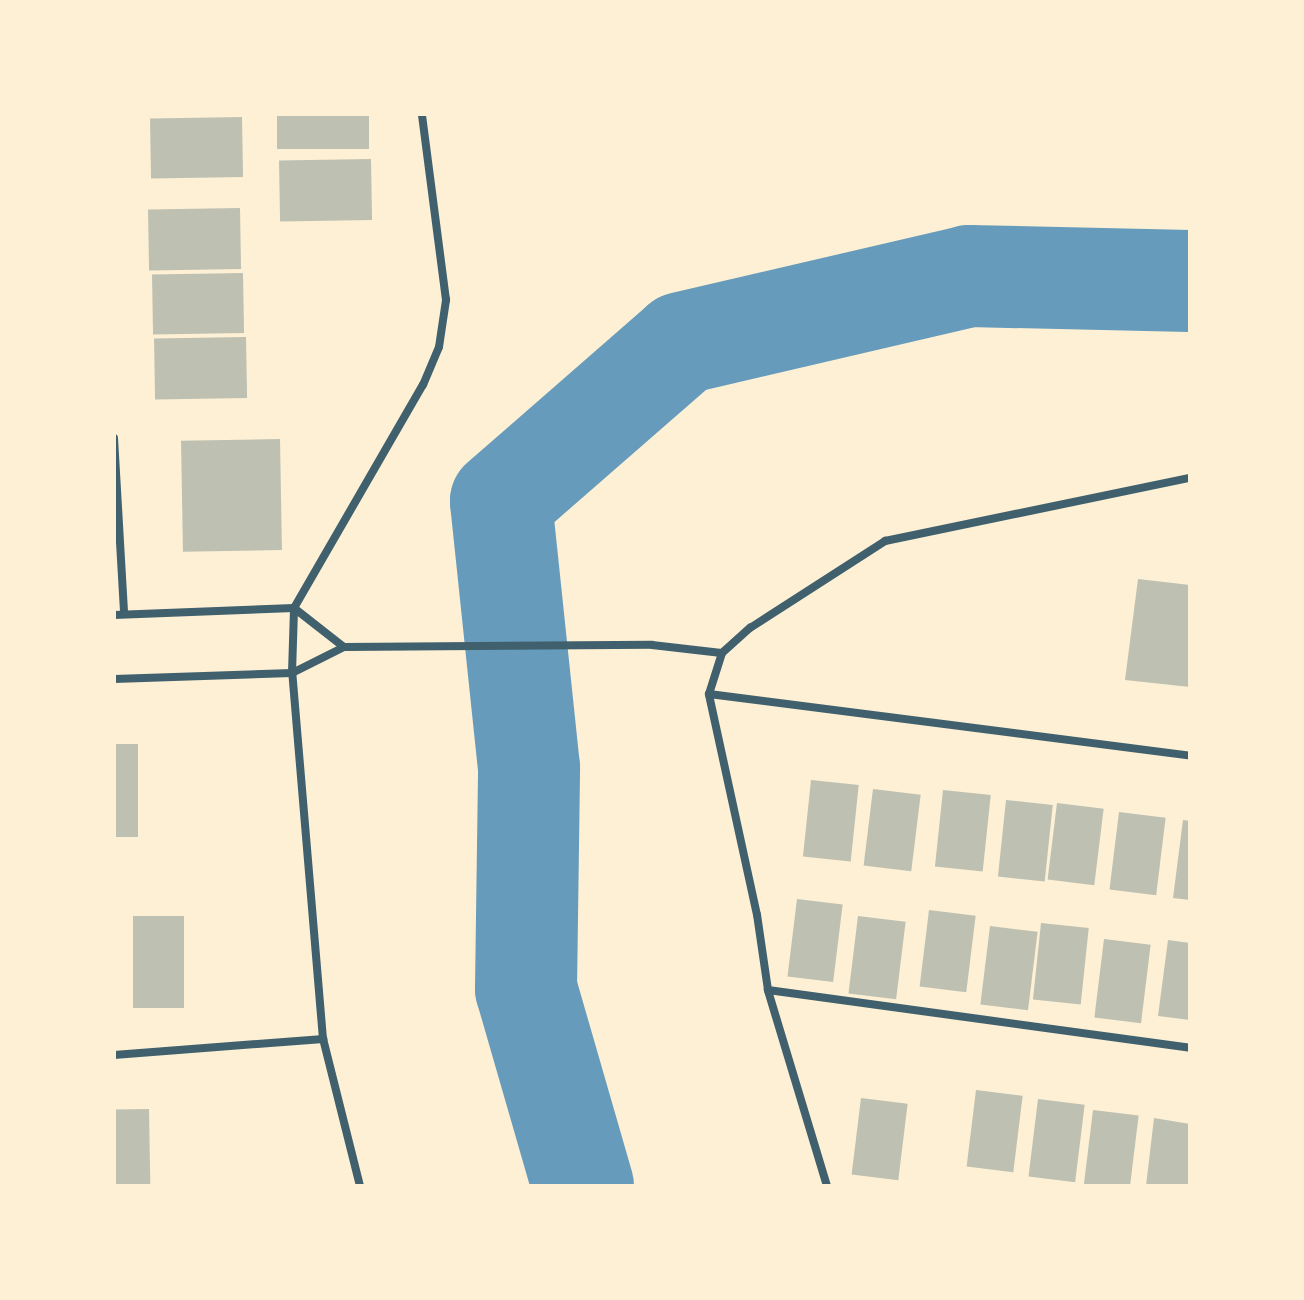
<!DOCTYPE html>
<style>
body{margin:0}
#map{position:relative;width:1304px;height:1300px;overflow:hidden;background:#fdf0d5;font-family:Montserrat,sans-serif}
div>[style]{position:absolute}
.river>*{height:102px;margin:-51px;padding:0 51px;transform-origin:51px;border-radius:51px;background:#669bbc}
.building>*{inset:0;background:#bec0b2;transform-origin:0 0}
.minor>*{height:8px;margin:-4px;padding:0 4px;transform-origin:4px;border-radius:4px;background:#3f606c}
span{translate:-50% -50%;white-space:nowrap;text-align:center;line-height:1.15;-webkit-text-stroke:8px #fdf0d5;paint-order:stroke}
.frame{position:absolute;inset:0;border:116px solid #fdf0d5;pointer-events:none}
</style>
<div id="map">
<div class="river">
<i style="left:583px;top:1186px;width:205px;rotate:-106.1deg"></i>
<i style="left:526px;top:989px;width:221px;rotate:-89.2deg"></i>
<i style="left:529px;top:768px;width:268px;rotate:-96deg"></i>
<i style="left:501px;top:501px;width:240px;rotate:-41.1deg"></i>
<i style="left:682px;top:343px;width:295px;rotate:-13.1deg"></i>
<i style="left:969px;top:276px;width:221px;rotate:1.3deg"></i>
</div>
<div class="building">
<i style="left:277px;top:114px;width:92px;height:35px"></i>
<i style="left:242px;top:117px;width:60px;height:92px;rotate:89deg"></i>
<i style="left:371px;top:159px;width:61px;height:92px;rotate:89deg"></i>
<i style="left:240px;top:208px;width:61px;height:92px;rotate:89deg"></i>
<i style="left:243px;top:273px;width:60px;height:91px;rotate:89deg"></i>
<i style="left:246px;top:337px;width:61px;height:92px;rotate:89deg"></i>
<i style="left:280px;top:439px;width:111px;height:99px;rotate:89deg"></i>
<i style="clip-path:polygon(1138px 579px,1190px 585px,1190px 687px,1125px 680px)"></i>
<i style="left:114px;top:744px;width:24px;height:93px"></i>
<i style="left:811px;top:780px;width:48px;height:77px;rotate:6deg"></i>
<i style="left:873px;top:789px;width:48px;height:77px;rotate:7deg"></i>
<i style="left:943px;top:790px;width:48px;height:77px;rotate:6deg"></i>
<i style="left:1006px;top:800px;width:47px;height:77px;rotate:6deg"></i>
<i style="left:1057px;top:803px;width:47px;height:77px;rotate:7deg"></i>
<i style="left:1119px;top:812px;width:47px;height:78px;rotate:7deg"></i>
<i style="clip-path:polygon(1183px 820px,1190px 821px,1190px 900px,1173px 898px)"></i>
<i style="left:797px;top:899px;width:46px;height:78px;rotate:7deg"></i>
<i style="left:929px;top:910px;width:47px;height:77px;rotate:7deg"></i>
<i style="left:133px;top:916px;width:51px;height:92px"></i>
<i style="left:858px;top:916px;width:48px;height:78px;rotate:7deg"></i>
<i style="left:1041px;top:923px;width:48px;height:77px;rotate:6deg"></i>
<i style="left:990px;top:926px;width:48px;height:79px;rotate:7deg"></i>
<i style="left:1104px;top:939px;width:47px;height:79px;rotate:7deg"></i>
<i style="clip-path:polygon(1168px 940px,1190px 943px,1190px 1020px,1158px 1016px)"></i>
<i style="left:976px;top:1090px;width:47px;height:77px;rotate:7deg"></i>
<i style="left:861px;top:1098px;width:47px;height:77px;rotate:7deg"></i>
<i style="left:1038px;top:1099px;width:47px;height:78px;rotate:7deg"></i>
<i style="left:149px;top:1109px;width:77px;height:35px;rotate:89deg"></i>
<i style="left:1093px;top:1110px;width:46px;height:77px;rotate:7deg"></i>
<i style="clip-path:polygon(1154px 1118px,1190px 1124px,1190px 1186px,1146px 1186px)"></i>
</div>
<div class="minor">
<i style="left:114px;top:438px;width:176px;rotate:86.7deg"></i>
<i style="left:114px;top:615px;width:180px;rotate:-2.2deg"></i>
<i style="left:294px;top:608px;width:63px;rotate:38deg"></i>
<i style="left:344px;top:647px;width:58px;rotate:153.4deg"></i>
<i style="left:292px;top:673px;width:178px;rotate:178.1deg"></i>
<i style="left:344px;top:647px;width:308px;rotate:-0.4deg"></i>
<i style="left:652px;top:645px;width:70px;rotate:6.5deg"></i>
<i style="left:709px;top:694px;width:485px;rotate:7.3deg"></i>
<i style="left:768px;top:990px;width:426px;rotate:7.8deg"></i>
<i style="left:114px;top:1055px;width:210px;rotate:-4.4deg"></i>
<i style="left:360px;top:1186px;width:152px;rotate:-104.1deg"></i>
<i style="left:323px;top:1039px;width:367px;rotate:-94.8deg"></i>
<i style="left:292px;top:673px;width:65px;rotate:-88.2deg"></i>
<i style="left:294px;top:608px;width:258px;rotate:-60deg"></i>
<i style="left:423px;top:385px;width:41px;rotate:-67.2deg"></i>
<i style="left:439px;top:347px;width:48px;rotate:-81.5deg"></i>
<i style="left:446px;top:300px;width:188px;rotate:-97.4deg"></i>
<i style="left:827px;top:1186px;width:205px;rotate:-106.8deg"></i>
<i style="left:768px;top:990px;width:76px;rotate:-98.3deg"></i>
<i style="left:757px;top:915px;width:226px;rotate:-102.3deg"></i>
<i style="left:709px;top:694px;width:43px;rotate:-72.4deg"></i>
<i style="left:722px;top:653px;width:38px;rotate:-42deg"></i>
<i style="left:750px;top:628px;width:161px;rotate:-32.8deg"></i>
<i style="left:885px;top:541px;width:311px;rotate:-11.7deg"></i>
</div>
<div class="frame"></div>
</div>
